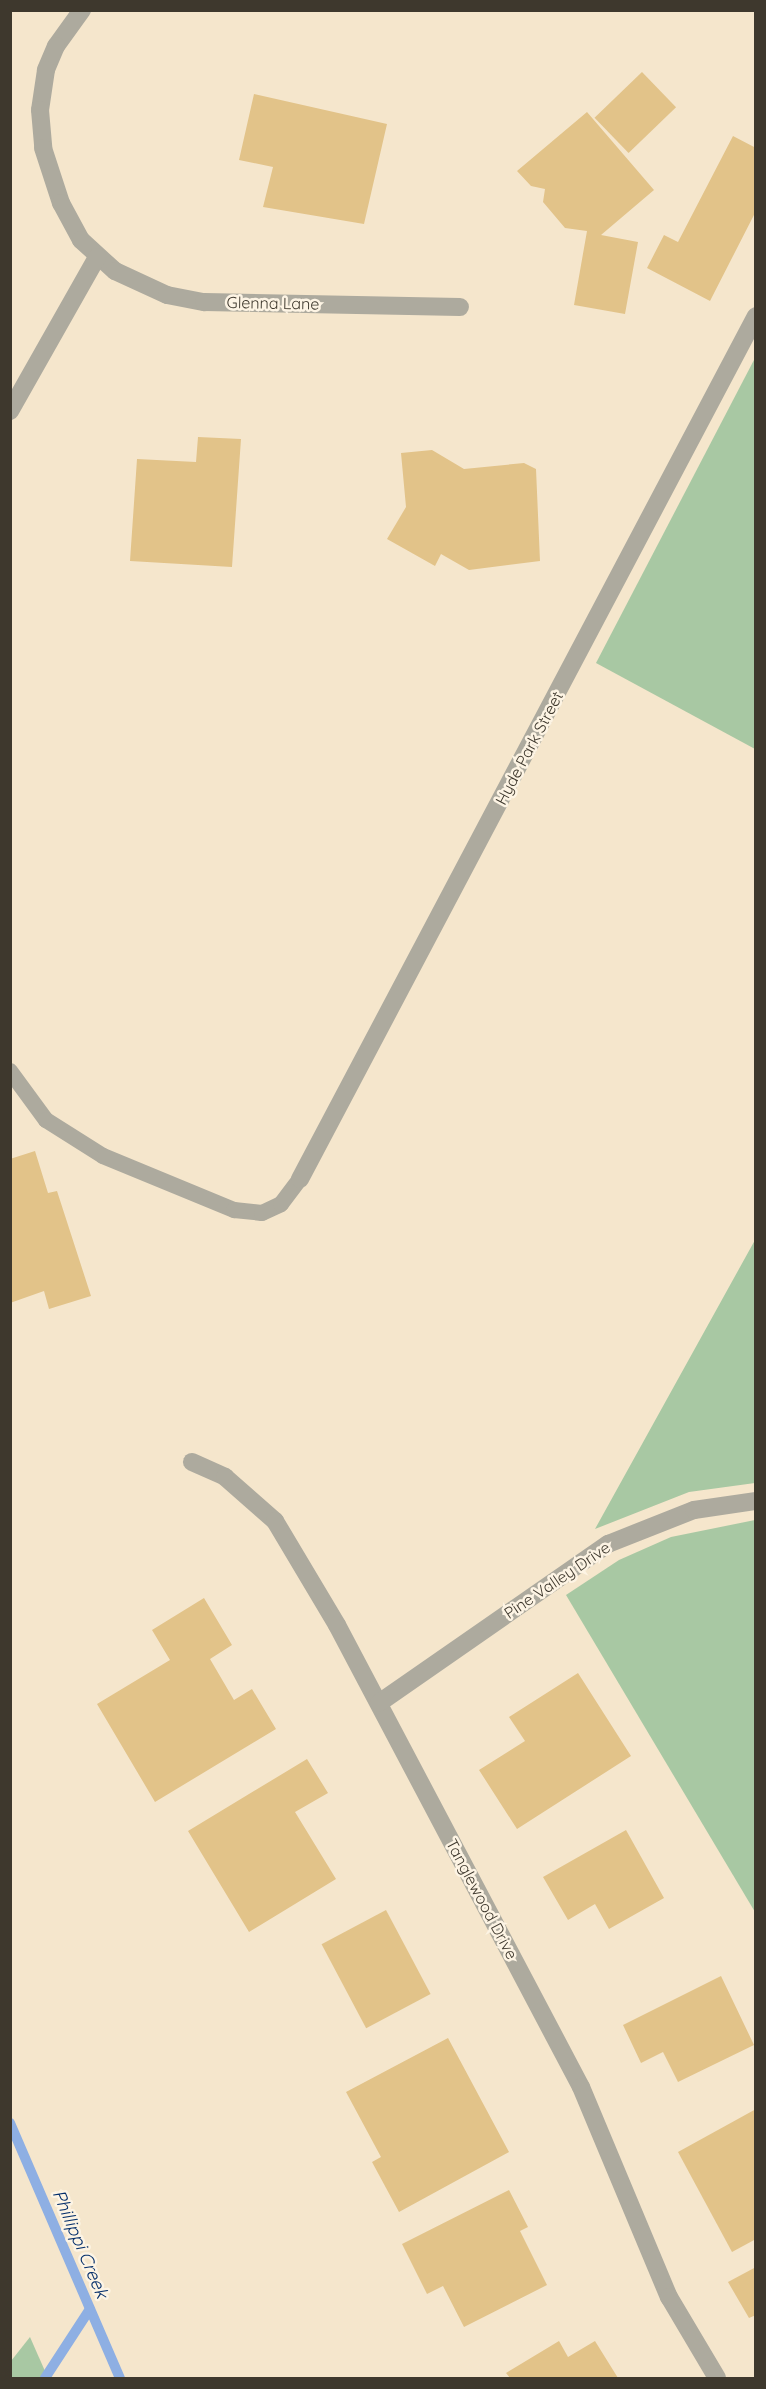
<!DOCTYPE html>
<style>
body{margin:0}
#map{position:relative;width:766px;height:2389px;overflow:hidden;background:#f5e6cc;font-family:Quicksand,sans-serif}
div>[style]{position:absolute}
.green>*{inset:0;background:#a8c8a3}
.stream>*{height:10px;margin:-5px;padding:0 5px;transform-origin:5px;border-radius:5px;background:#8eafe3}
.building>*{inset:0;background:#e2c389;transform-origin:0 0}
.lane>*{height:16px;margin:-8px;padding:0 8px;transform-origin:8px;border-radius:8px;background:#adaa9e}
.street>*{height:18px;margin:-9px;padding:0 9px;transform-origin:9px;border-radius:9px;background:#adaa9e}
span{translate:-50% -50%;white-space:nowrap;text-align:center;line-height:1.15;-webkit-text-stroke:5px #fdf4e4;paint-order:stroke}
.street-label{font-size:16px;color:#3e382d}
.water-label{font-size:18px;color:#052f6b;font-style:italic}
.frame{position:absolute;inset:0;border:12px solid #3e382d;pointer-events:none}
</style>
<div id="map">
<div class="green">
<i style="clip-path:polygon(755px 358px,756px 749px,755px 749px,596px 663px)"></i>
<i style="clip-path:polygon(755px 1240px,755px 1483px,689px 1492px,595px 1529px)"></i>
<i style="clip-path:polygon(755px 1520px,756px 1520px,755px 1912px,566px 1595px,619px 1560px,671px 1537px)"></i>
<i style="clip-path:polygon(30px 2337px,48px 2378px,11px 2378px,11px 2361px)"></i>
</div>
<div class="stream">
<i style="left:10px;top:2123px;width:278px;rotate:66.7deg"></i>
<i style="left:45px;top:2378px;width:82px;rotate:-56.9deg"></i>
</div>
<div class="building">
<i style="left:642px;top:72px;width:49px;height:66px;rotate:46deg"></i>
<i style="clip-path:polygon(254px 94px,387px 124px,364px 224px,263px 207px,273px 167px,239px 160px)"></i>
<i style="clip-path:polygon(587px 112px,654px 190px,601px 235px,638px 242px,625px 314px,574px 305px,587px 231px,565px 228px,543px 202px,545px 189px,531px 186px,517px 171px)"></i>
<i style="clip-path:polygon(733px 136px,756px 148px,756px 211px,710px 301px,647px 268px,664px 235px,678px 242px)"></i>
<i style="clip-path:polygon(198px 437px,241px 439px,232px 567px,130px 561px,137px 459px,196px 462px)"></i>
<i style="clip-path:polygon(432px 450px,464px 469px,524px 463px,536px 469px,540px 561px,469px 570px,441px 554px,435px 566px,387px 539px,406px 507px,401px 453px)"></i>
<i style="clip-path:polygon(35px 1151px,48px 1193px,57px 1191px,91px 1296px,49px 1309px,44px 1291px,10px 1303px,10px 1159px)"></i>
<i style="clip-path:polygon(204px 1598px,232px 1645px,210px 1659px,234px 1700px,252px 1689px,276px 1729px,155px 1802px,97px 1704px,170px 1660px,152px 1630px)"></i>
<i style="clip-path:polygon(578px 1673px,631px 1756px,517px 1829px,479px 1770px,525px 1741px,509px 1717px)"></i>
<i style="clip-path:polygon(307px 1759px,328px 1793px,295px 1812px,336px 1879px,249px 1932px,188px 1831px)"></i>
<i style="clip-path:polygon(626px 1830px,664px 1898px,609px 1929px,595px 1904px,568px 1920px,543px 1877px)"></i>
<i style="left:386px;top:1910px;width:95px;height:73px;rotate:62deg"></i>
<i style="clip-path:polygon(721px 1976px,754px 2045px,678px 2082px,663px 2052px,641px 2063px,623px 2025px)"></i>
<i style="clip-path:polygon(448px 2038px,509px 2152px,399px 2212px,372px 2162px,381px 2157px,346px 2092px)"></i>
<i style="clip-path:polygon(756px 2109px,756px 2239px,732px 2252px,678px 2152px)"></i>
<i style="clip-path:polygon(509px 2190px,528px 2227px,520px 2231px,547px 2285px,464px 2327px,443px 2286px,427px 2294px,402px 2244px)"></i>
<i style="clip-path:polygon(756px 2267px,756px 2315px,749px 2318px,728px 2282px)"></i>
<i style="clip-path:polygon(559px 2341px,568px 2357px,595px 2341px,618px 2378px,510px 2378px,506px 2373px)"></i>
</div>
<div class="lane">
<i style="left:10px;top:1071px;width:61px;rotate:53.7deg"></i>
<i style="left:46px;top:1120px;width:67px;rotate:32.3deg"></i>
<i style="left:103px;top:1156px;width:142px;rotate:22.4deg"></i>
<i style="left:234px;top:1210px;width:28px;rotate:6deg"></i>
<i style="left:262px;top:1213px;width:21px;rotate:-25deg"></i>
<i style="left:281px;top:1204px;width:31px;rotate:-53deg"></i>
</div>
<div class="street">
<i style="left:82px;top:10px;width:44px;rotate:125.8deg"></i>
<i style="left:56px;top:46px;width:26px;rotate:113deg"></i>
<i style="left:46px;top:70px;width:40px;rotate:98.5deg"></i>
<i style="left:40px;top:110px;width:38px;rotate:85deg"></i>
<i style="left:43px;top:148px;width:58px;rotate:71.9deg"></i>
<i style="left:61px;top:203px;width:42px;rotate:61.6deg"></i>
<i style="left:81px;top:240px;width:46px;rotate:42.4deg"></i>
<i style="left:115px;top:271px;width:57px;rotate:24.8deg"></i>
<i style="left:167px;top:295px;width:38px;rotate:11deg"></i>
<i style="left:204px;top:302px;width:256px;rotate:1.1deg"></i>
<i style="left:10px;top:411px;width:177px;rotate:-60.5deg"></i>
<i style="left:300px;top:1179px;width:976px;rotate:-62.15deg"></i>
<i style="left:192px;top:1462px;width:36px;rotate:24deg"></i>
<i style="left:225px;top:1477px;width:67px;rotate:41.3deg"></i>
<i style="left:275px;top:1521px;width:121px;rotate:59.2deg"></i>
<i style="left:337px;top:1625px;width:522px;rotate:62.16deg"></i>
<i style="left:581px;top:2087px;width:228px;rotate:67.3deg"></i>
<i style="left:669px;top:2297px;width:94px;rotate:59.3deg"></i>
<i style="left:379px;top:1703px;width:279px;rotate:-34.8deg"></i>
<i style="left:608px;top:1544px;width:92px;rotate:-21.6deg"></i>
<i style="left:694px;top:1510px;width:63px;rotate:-8.3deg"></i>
</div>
<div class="street-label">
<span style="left:273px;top:303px;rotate:1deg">Glenna Lane</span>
<span style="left:529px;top:748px;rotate:-62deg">Hyde Park Street</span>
<span style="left:557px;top:1580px;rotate:-34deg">Pine Valley Drive</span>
<span style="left:482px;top:1899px;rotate:62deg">Tanglewood Drive</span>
</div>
<div class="water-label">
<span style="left:80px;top:2244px;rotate:67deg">Phillippi Creek</span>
</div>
<div class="frame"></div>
</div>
